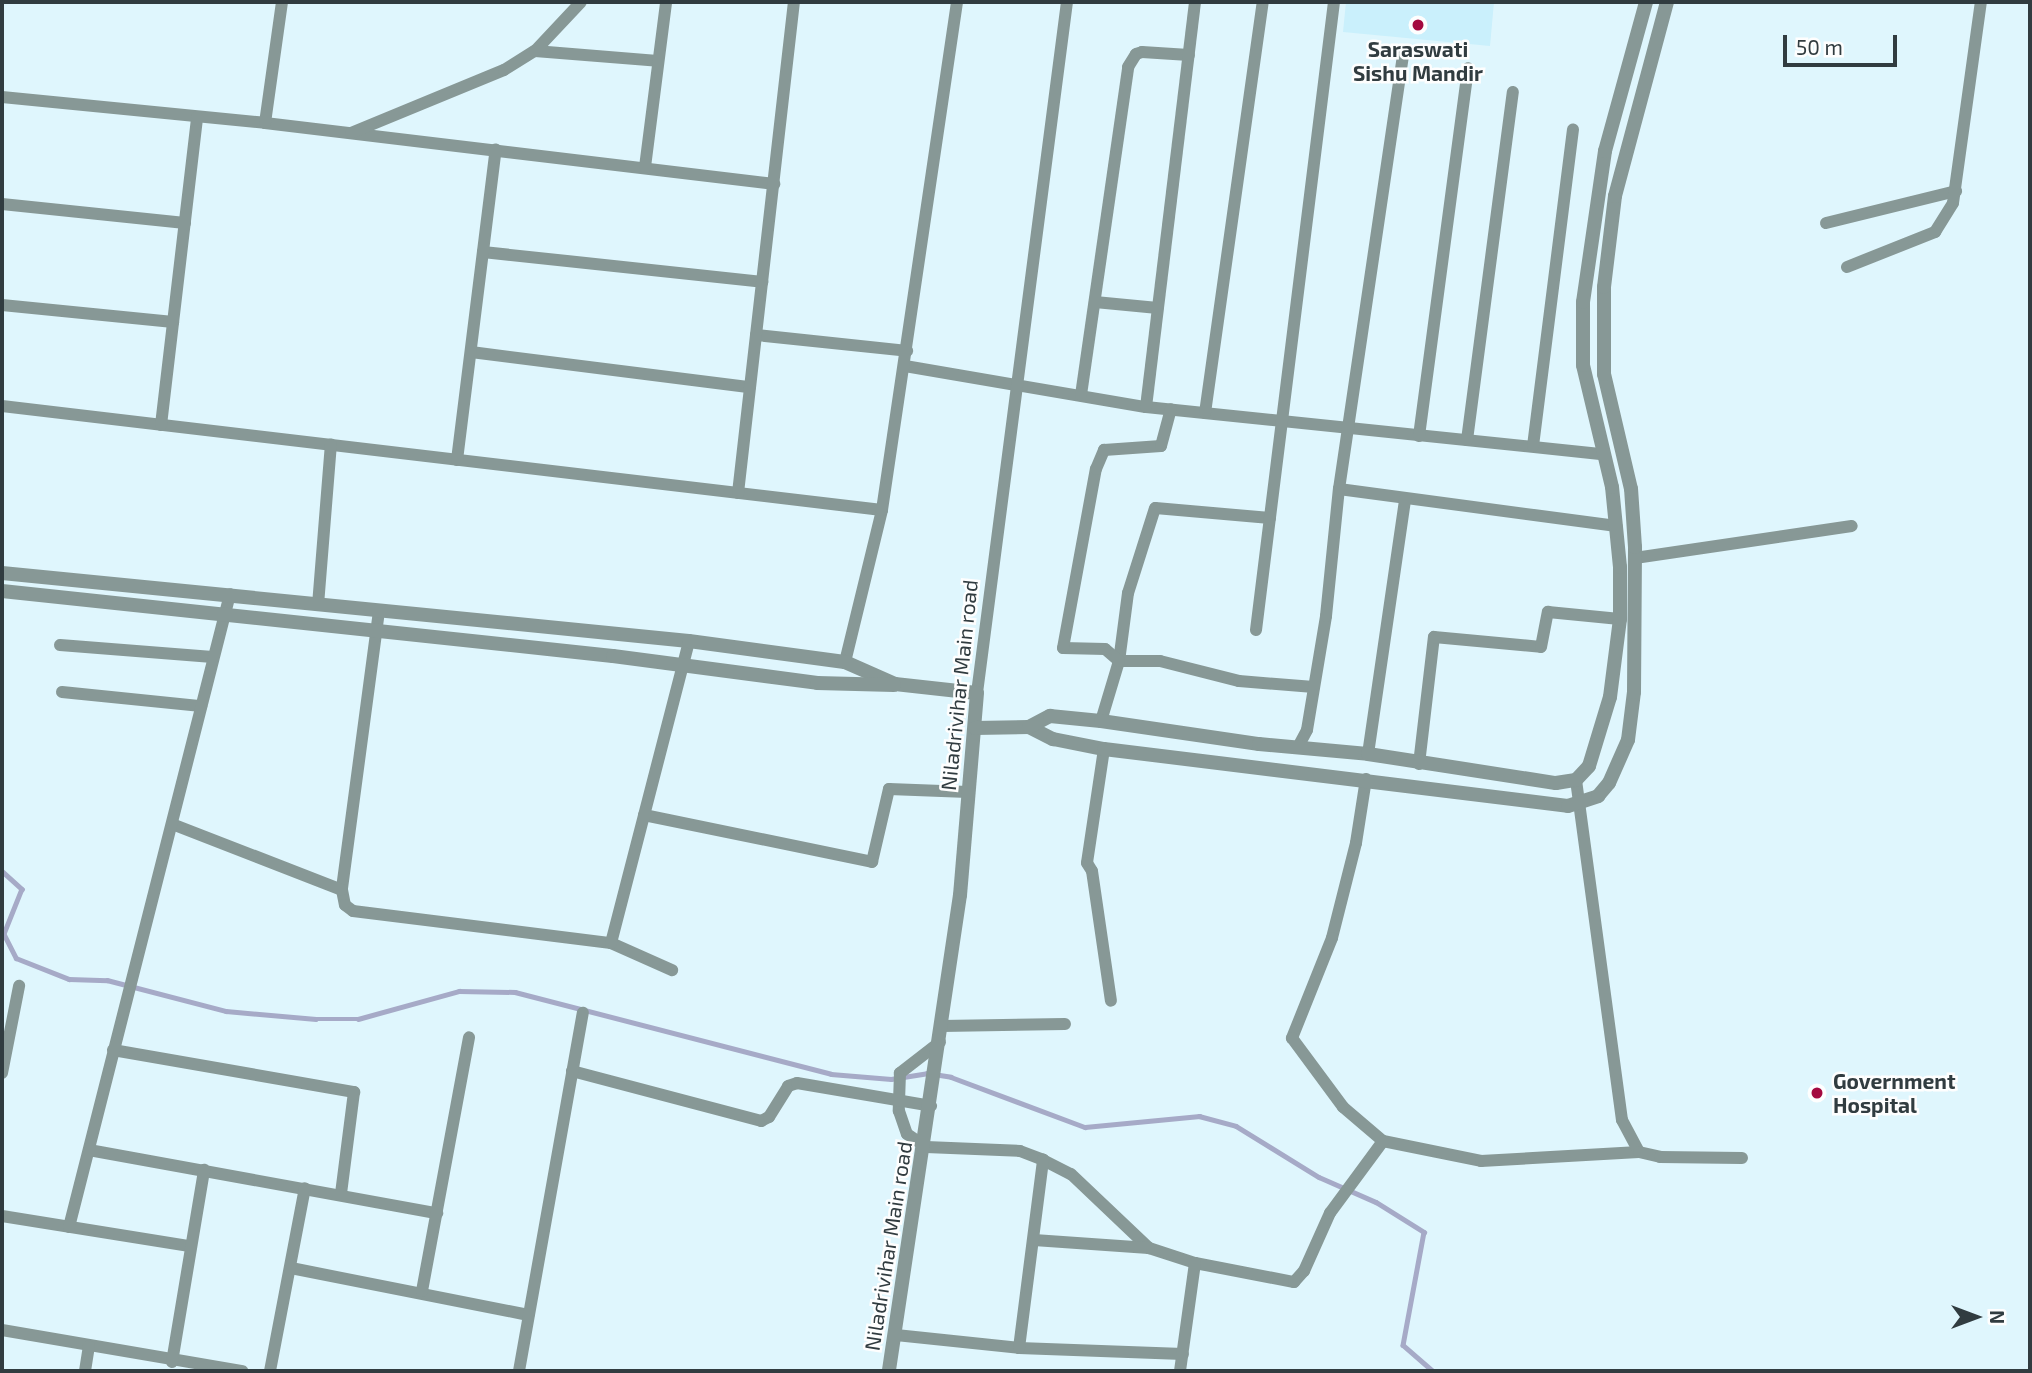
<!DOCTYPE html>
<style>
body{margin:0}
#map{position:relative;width:2032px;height:1373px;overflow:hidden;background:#dff6fd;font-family:"Exo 2",sans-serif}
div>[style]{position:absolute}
.built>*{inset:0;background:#caf0fc}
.stream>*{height:4.5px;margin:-2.25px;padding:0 2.25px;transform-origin:2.25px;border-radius:2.25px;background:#a6aac7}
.minor>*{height:12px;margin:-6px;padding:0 6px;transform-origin:6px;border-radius:6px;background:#879896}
.tertiary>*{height:14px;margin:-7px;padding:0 7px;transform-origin:7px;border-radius:7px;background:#879896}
.dots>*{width:19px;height:19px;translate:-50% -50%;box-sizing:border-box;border:4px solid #fefefe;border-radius:50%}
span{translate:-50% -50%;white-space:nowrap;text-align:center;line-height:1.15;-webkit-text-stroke:5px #fefefe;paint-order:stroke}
.poi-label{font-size:21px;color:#313c40;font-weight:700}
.left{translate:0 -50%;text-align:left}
.street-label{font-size:21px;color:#313c40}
.frame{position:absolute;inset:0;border:4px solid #313c40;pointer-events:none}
.north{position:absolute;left:1941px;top:1282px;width:70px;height:70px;-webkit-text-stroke:5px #fefefe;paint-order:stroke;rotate:90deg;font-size:19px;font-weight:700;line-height:28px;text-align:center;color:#313c40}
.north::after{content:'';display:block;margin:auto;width:24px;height:32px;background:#313c40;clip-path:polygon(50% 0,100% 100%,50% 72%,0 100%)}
.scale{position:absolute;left:1783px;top:35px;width:114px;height:32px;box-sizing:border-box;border:4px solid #313c40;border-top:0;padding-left:9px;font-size:21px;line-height:24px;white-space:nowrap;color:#313c40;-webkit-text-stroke:5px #fefefe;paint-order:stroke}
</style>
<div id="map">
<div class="built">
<i style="clip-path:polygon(1346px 2px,1494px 2px,1490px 46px,1343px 32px)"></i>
</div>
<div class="stream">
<i style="left:2px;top:871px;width:27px;rotate:42deg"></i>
<i style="left:22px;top:889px;width:48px;rotate:111.8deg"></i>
<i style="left:4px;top:934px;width:27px;rotate:63deg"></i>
<i style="left:16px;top:958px;width:57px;rotate:21.6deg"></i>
<i style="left:69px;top:979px;width:38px;rotate:2deg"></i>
<i style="left:107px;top:980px;width:123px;rotate:14.6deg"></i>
<i style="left:226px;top:1011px;width:90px;rotate:5.1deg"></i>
<i style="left:316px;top:1019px;width:42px"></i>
<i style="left:358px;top:1019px;width:105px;rotate:-15.5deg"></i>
<i style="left:459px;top:991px;width:56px;rotate:1deg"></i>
<i style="left:515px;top:992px;width:326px;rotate:14.5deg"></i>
<i style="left:831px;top:1074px;width:60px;rotate:4.8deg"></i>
<i style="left:891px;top:1079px;width:36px;rotate:-9deg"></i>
<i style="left:927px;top:1073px;width:24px;rotate:9deg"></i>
<i style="left:951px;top:1077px;width:143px;rotate:20.5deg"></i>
<i style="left:1085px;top:1127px;width:115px;rotate:-5.5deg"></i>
<i style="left:1199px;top:1116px;width:38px;rotate:15deg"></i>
<i style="left:1236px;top:1126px;width:97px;rotate:31.6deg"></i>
<i style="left:1319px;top:1177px;width:62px;rotate:23.7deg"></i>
<i style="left:1376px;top:1202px;width:57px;rotate:32deg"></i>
<i style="left:1424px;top:1232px;width:115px;rotate:100.5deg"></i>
<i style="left:1403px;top:1345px;width:40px;rotate:41deg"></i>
</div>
<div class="minor">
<i style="left:535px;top:51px;width:123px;rotate:4.6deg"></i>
<i style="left:2px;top:97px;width:264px;rotate:5.6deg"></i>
<i style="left:265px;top:123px;width:513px;rotate:6.83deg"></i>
<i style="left:265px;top:123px;width:122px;rotate:-82deg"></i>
<i style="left:351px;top:133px;width:165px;rotate:-22.4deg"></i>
<i style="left:504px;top:70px;width:36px;rotate:-32deg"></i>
<i style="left:535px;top:51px;width:67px;rotate:-46.8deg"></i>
<i style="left:645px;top:167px;width:166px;rotate:-82.7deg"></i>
<i style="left:2px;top:204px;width:184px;rotate:5.9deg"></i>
<i style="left:1826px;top:223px;width:134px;rotate:-13.8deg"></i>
<i style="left:483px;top:252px;width:281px;rotate:6.1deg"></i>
<i style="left:1847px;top:267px;width:95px;rotate:-21.7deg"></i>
<i style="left:1935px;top:232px;width:34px;rotate:-58deg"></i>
<i style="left:1953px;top:203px;width:203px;rotate:-82.1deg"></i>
<i style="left:1095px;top:302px;width:63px;rotate:5.4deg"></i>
<i style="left:2px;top:305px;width:172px;rotate:5.7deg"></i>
<i style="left:756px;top:335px;width:152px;rotate:6deg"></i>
<i style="left:471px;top:352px;width:281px;rotate:7.2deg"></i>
<i style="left:905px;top:366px;width:244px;rotate:9.7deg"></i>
<i style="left:1146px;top:407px;width:459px;rotate:5.9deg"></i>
<i style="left:1081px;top:395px;width:331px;rotate:-81.8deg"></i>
<i style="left:1128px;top:67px;width:15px;rotate:-58deg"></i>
<i style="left:1136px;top:54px;width:6px;rotate:-18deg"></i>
<i style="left:1142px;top:52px;width:47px;rotate:3.7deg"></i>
<i style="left:2px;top:406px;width:886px;rotate:6.74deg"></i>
<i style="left:1146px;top:407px;width:408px;rotate:-83.1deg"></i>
<i style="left:1205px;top:413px;width:415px;rotate:-82deg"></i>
<i style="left:161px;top:425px;width:310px;rotate:-83.3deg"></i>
<i style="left:1419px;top:436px;width:371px;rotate:-82.4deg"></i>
<i style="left:1467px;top:440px;width:351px;rotate:-82.5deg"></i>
<i style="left:1533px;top:446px;width:319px;rotate:-82.8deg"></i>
<i style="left:457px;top:460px;width:313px;rotate:-82.9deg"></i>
<i style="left:1339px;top:489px;width:280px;rotate:7.6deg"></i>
<i style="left:738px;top:493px;width:494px;rotate:-83.5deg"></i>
<i style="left:1270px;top:518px;width:115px;rotate:-175deg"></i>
<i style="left:1155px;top:508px;width:89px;rotate:107.6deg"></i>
<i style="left:1128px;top:593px;width:69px;rotate:97.5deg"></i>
<i style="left:1119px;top:661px;width:41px"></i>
<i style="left:1160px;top:661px;width:81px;rotate:14.2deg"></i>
<i style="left:1239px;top:681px;width:75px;rotate:4.6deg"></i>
<i style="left:1635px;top:558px;width:219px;rotate:-8.4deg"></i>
<i style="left:318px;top:605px;width:161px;rotate:-85.4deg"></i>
<i style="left:379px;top:611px;width:281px;rotate:97.6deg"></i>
<i style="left:342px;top:890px;width:15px;rotate:79deg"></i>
<i style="left:345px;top:905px;width:10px;rotate:37deg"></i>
<i style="left:353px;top:911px;width:260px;rotate:7.1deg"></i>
<i style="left:611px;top:943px;width:67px;rotate:23.9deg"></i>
<i style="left:1256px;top:630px;width:633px;rotate:-82.92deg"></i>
<i style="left:60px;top:645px;width:153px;rotate:4.5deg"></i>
<i style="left:845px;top:662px;width:156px;rotate:-76.3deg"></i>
<i style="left:882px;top:510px;width:514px;rotate:-81.6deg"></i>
<i style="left:62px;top:692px;width:140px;rotate:5.8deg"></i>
<i style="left:977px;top:693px;width:697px;rotate:-82.58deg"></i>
<i style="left:1101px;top:721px;width:63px;rotate:-73.3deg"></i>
<i style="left:1119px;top:661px;width:18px;rotate:-139deg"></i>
<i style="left:1105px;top:649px;width:42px;rotate:-178.6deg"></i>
<i style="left:1063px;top:648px;width:182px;rotate:-79.6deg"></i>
<i style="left:1096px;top:469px;width:21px;rotate:-67deg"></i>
<i style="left:1104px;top:450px;width:57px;rotate:-4deg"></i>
<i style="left:1161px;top:446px;width:38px;rotate:-75deg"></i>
<i style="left:1298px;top:747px;width:19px;rotate:-62deg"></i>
<i style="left:1307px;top:730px;width:116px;rotate:-80.5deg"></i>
<i style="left:1326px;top:616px;width:128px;rotate:-84.2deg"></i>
<i style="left:1339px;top:489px;width:439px;rotate:-81.6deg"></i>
<i style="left:1104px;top:749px;width:115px;rotate:98.5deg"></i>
<i style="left:1087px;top:863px;width:9px;rotate:58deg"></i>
<i style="left:1092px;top:871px;width:131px;rotate:81.7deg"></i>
<i style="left:1368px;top:754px;width:258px;rotate:-81.7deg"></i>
<i style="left:1419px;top:764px;width:128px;rotate:-83.3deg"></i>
<i style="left:1434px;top:637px;width:107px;rotate:5.3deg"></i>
<i style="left:1541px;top:647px;width:36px;rotate:-79deg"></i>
<i style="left:1548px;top:612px;width:72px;rotate:5.6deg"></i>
<i style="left:1366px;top:779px;width:65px;rotate:98.9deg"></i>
<i style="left:1356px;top:843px;width:98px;rotate:104.2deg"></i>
<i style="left:1332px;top:938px;width:108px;rotate:111.8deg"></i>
<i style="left:1292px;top:1038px;width:86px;rotate:53.5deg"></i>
<i style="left:1343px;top:1107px;width:52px;rotate:40.4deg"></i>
<i style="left:1383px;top:1141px;width:100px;rotate:11.5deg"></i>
<i style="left:1481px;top:1161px;width:158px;rotate:-3.3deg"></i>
<i style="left:1576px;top:780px;width:343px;rotate:82.3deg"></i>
<i style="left:1622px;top:1120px;width:36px;rotate:62deg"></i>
<i style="left:1639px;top:1152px;width:22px;rotate:13deg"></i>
<i style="left:1660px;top:1157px;width:82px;rotate:0.7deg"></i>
<i style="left:644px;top:815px;width:233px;rotate:11.6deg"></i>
<i style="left:872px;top:862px;width:75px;rotate:-76.9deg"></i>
<i style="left:889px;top:789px;width:79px;rotate:2.2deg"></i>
<i style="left:172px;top:824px;width:182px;rotate:21.2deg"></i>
<i style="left:611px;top:943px;width:312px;rotate:-75.5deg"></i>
<i style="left:942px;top:1026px;width:123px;rotate:-0.9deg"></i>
<i style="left:940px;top:1042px;width:51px;rotate:142.2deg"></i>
<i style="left:900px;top:1073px;width:38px;rotate:92deg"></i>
<i style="left:899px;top:1111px;width:24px;rotate:71deg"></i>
<i style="left:907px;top:1134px;width:23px;rotate:34deg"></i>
<i style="left:926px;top:1147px;width:94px;rotate:2.4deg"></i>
<i style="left:1020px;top:1151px;width:25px;rotate:21deg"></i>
<i style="left:1043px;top:1160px;width:31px;rotate:27deg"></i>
<i style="left:1071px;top:1174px;width:108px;rotate:43.5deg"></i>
<i style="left:1149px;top:1248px;width:48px;rotate:18.1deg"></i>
<i style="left:1195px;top:1263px;width:101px;rotate:10.9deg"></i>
<i style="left:1294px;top:1282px;width:15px;rotate:-48deg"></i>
<i style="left:1304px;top:1271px;width:64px;rotate:-65.9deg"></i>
<i style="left:1330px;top:1213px;width:89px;rotate:-53.6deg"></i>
<i style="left:113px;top:1050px;width:245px;rotate:9.9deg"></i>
<i style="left:354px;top:1092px;width:103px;rotate:97.3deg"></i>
<i style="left:572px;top:1071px;width:196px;rotate:14.8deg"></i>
<i style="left:761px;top:1121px;width:9px;rotate:-27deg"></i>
<i style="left:769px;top:1117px;width:36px;rotate:-58deg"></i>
<i style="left:788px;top:1086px;width:9px;rotate:-18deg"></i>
<i style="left:797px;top:1083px;width:136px;rotate:9.7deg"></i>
<i style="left:2px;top:1073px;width:89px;rotate:-78.9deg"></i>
<i style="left:89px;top:1150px;width:354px;rotate:10.3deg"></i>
<i style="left:2px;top:1216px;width:190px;rotate:9.1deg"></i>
<i style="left:69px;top:1227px;width:653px;rotate:-75.73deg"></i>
<i style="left:1034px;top:1240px;width:115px;rotate:4deg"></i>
<i style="left:291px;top:1268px;width:242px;rotate:11.2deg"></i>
<i style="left:422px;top:1291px;width:258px;rotate:-79.5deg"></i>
<i style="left:2px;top:1330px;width:244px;rotate:9.7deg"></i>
<i style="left:896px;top:1335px;width:124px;rotate:6deg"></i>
<i style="left:1019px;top:1348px;width:164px;rotate:2.1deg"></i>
<i style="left:1019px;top:1348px;width:190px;rotate:-82.7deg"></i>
<i style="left:172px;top:1362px;width:195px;rotate:-80.5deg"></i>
<i style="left:85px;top:1371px;width:25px;rotate:-81deg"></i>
<i style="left:270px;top:1371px;width:186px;rotate:-79.2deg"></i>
<i style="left:519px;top:1371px;width:364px;rotate:-79.9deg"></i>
<i style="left:1180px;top:1371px;width:109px;rotate:-82.1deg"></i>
</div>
<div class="tertiary">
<i style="left:2px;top:573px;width:690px;rotate:5.65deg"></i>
<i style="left:689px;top:641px;width:157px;rotate:7.7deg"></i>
<i style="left:845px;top:662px;width:55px;rotate:23.7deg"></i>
<i style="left:895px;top:684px;width:82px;rotate:6.3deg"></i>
<i style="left:977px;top:693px;width:203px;rotate:94.8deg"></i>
<i style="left:960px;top:895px;width:481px;rotate:98.5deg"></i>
<i style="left:2px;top:591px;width:614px;rotate:6.07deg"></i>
<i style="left:613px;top:656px;width:206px;rotate:7.5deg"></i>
<i style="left:817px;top:683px;width:77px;rotate:1.5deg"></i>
<i style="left:1029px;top:727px;width:27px;rotate:27deg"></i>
<i style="left:1053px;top:739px;width:52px;rotate:11.1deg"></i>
<i style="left:1104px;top:749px;width:467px;rotate:7deg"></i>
<i style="left:1568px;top:806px;width:32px;rotate:-18deg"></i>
<i style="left:1598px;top:796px;width:17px;rotate:-50deg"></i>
<i style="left:1609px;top:783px;width:47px;rotate:-66.2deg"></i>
<i style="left:1628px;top:740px;width:48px;rotate:-82.9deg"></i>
<i style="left:1634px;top:692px;width:145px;rotate:-89.6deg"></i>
<i style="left:1635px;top:547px;width:58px;rotate:-93.9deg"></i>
<i style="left:1631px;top:489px;width:118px;rotate:-103.2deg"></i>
<i style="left:1604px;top:374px;width:87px;rotate:-90deg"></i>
<i style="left:1604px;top:287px;width:92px;rotate:-83.1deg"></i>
<i style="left:1615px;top:196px;width:201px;rotate:-75deg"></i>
<i style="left:975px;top:728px;width:54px;rotate:-1.1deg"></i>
<i style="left:1029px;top:727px;width:24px;rotate:-28deg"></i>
<i style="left:1050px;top:716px;width:51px;rotate:5.6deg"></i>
<i style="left:1101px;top:721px;width:160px;rotate:8.3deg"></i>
<i style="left:1259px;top:744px;width:109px;rotate:5.2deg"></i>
<i style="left:1368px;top:754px;width:190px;rotate:8.8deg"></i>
<i style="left:1556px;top:783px;width:20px;rotate:-9deg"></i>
<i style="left:1576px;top:780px;width:19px;rotate:-47deg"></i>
<i style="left:1589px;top:766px;width:72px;rotate:-73.1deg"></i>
<i style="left:1610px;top:697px;width:79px;rotate:-82.7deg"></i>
<i style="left:1620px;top:619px;width:52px;rotate:-90deg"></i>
<i style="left:1620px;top:567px;width:80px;rotate:-95.7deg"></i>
<i style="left:1612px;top:487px;width:125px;rotate:-103.4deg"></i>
<i style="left:1583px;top:365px;width:63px;rotate:-90deg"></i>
<i style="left:1583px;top:302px;width:153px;rotate:-81.7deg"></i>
<i style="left:1605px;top:151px;width:155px;rotate:-74.6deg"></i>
</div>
<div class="dots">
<i style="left:1418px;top:25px;background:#a40a40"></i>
<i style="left:1817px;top:1093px;background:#a40a40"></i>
</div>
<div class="poi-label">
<span style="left:1418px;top:61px">Saraswati<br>Sishu Mandir</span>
<span class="left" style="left:1833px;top:1093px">Government<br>Hospital</span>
</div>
<div class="street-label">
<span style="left:959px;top:685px;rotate:-84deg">Niladrivihar Main road</span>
<span style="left:888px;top:1246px;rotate:-81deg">Niladrivihar Main road</span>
</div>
<div class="frame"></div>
<div class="north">N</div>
<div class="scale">50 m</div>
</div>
